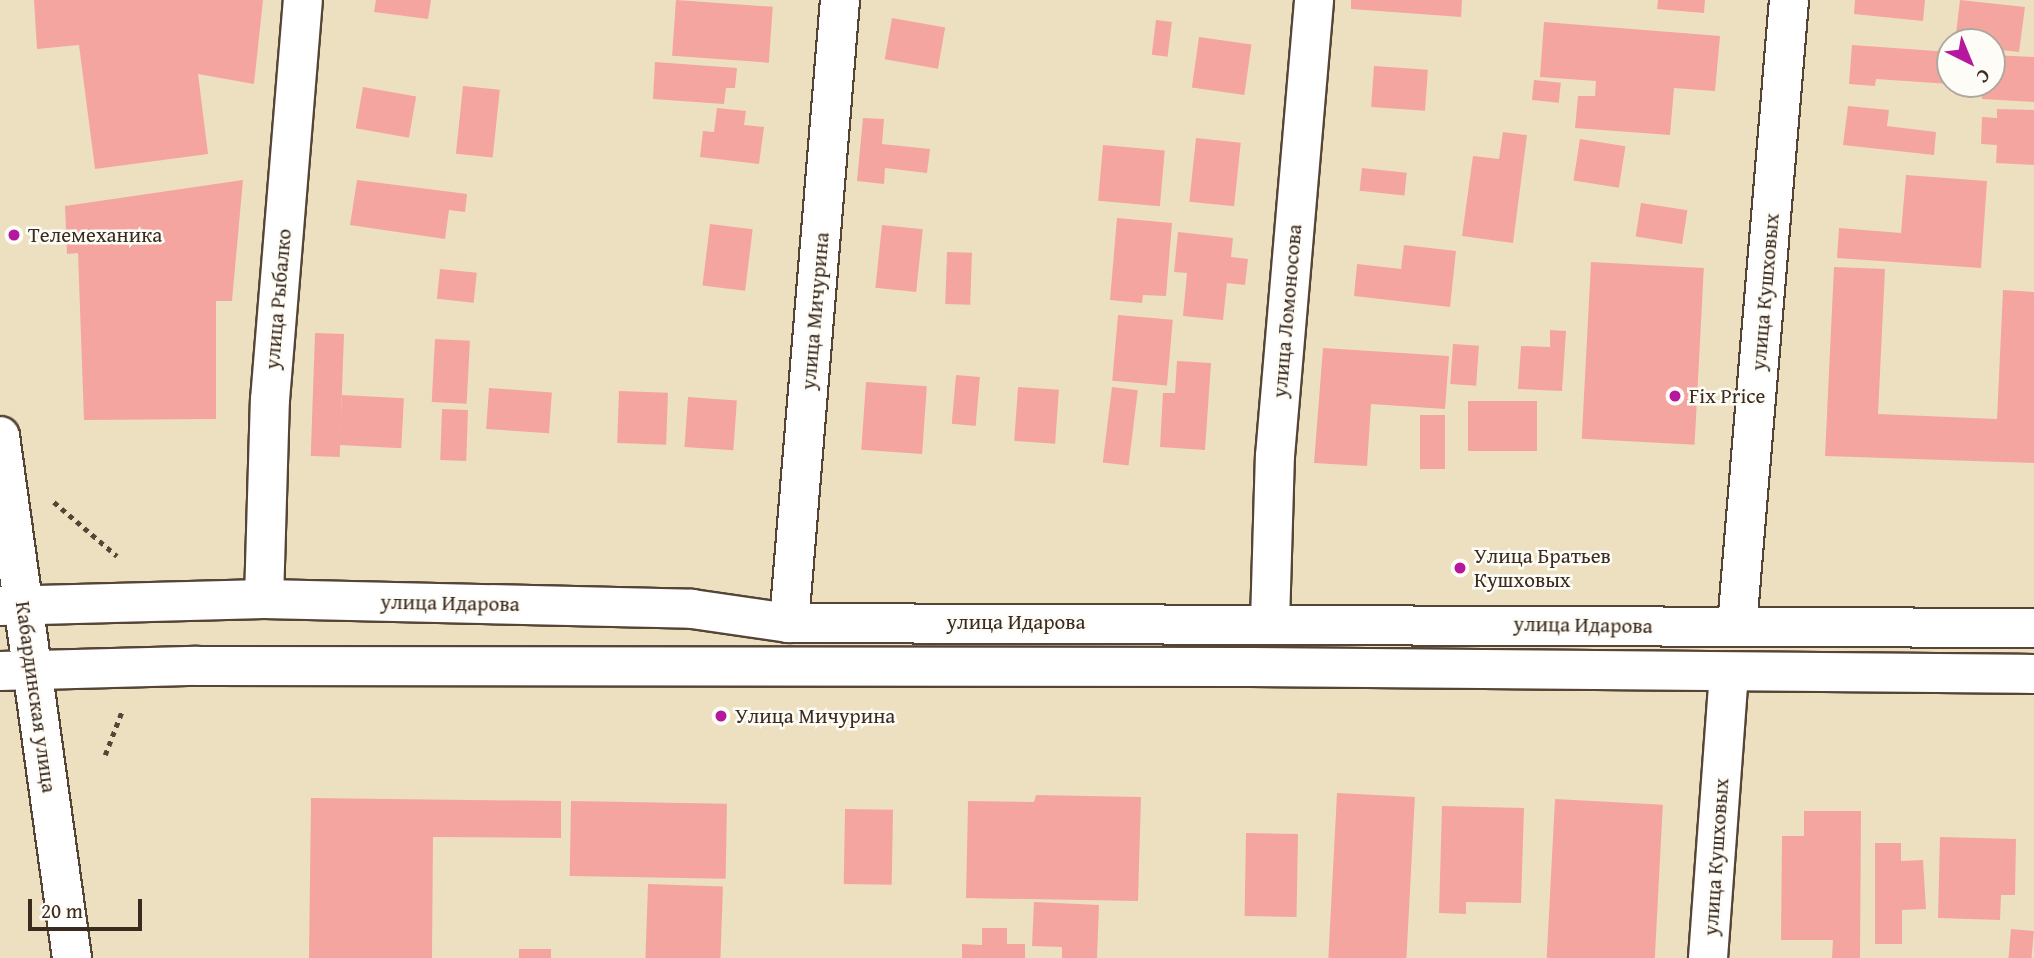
<!DOCTYPE html>
<meta charset="utf-8">
<style>
body{margin:0}
#map{position:relative;width:2034px;height:958px;overflow:hidden;background:#ede0c0;font-family:"Gentium Book Plus",serif}
div>[style]{position:absolute}
.building>*{inset:0;background:#f5a5a0;transform-origin:0 0}
.path>*{height:4.5px;margin-top:-2.25px;transform-origin:0;background:repeating-linear-gradient(90deg,#564536 0 5px,transparent 0 10px)}
.roads{filter:drop-shadow(2px 0 #564536) drop-shadow(-2px 0 #564536) drop-shadow(0 2px #564536) drop-shadow(0 -2px #564536)}
.street>*{height:38px;margin:-19px;padding:0 19px;transform-origin:19px;border-radius:19px;background:#fff}
.secondary>*{height:38px;margin:-19px;padding:0 19px;transform-origin:19px;border-radius:19px;background:#fff}
.primary>*{height:38px;margin:-19px;padding:0 19px;transform-origin:19px;border-radius:19px;background:#fff}
.dots>*{width:19px;height:19px;translate:-50% -50%;box-sizing:border-box;border:4px solid #fdfcf7;border-radius:50%}
span{translate:-50% -50%;white-space:nowrap;text-align:center;line-height:1.15;-webkit-text-stroke:5px #fdfcf7;paint-order:stroke}
.poi-label{font-size:21px;color:#3b2a1e}
.left{translate:0 -50%;text-align:left}
.street-label{font-size:21px;color:#3b2a1e}
.north{position:absolute;left:1936px;top:28px;width:70px;height:70px;box-sizing:border-box;background:#fdfcf7;border:2px solid #afa8a0;border-radius:50%;rotate:137deg;font-size:19px;font-weight:700;line-height:28px;text-align:center;color:#3b2a1e}
.north::after{content:'';display:block;margin:auto;width:24px;height:32px;background:#b5179e;clip-path:polygon(50% 0,100% 100%,50% 72%,0 100%)}
.scale{position:absolute;left:28px;top:899px;width:114px;height:32px;box-sizing:border-box;border:4px solid #3b2a1e;border-top:0;padding-left:9px;font-size:21px;line-height:24px;white-space:nowrap;color:#3b2a1e;-webkit-text-stroke:5px #fdfcf7;paint-order:stroke}
</style>
<div id="map">
<div class="building">
<i style="clip-path:polygon(34px 0,263px 0,254px 84px,198px 74px,208px 154px,95px 169px,79px 45px,37px 49px)"></i>
<i style="clip-path:polygon(376px 0,431px 0,428px 19px,374px 12px)"></i>
<i style="left:676px;top:0;width:97px;height:56px;rotate:4deg"></i>
<i style="clip-path:polygon(1351px 0,1462px 0,1461px 17px,1351px 9px)"></i>
<i style="clip-path:polygon(1658px 0,1705px 0,1704px 13px,1657px 9px)"></i>
<i style="clip-path:polygon(1855px 0,1925px 0,1923px 21px,1854px 14px)"></i>
<i style="clip-path:polygon(1960px 0,2025px 7px,2019px 52px,1992px 49px,1992px 42px,1955px 42px)"></i>
<i style="left:892px;top:18px;width:54px;height:42px;rotate:10deg"></i>
<i style="left:1156px;top:20px;width:16px;height:35px;rotate:7deg"></i>
<i style="clip-path:polygon(1544px 22px,1720px 36px,1715px 91px,1674px 88px,1670px 135px,1575px 128px,1578px 96px,1595px 96px,1596px 81px,1540px 77px)"></i>
<i style="left:1199px;top:37px;width:53px;height:51px;rotate:8deg"></i>
<i style="clip-path:polygon(1852px 45px,1950px 52px,1950px 84px,1876px 79px,1875px 86px,1849px 84px)"></i>
<i style="clip-path:polygon(1992px 55px,2034px 57px,2034px 102px,1982px 99px,1982px 84px,1992px 84px)"></i>
<i style="clip-path:polygon(655px 62px,737px 68px,735px 88px,726px 88px,724px 104px,653px 99px)"></i>
<i style="left:1374px;top:66px;width:54px;height:41px;rotate:4deg"></i>
<i style="left:1534px;top:80px;width:27px;height:20px;rotate:6deg"></i>
<i style="left:463px;top:86px;width:37px;height:68px;rotate:6deg"></i>
<i style="left:363px;top:87px;width:54px;height:42px;rotate:10deg"></i>
<i style="clip-path:polygon(1848px 106px,1889px 110px,1887px 126px,1936px 132px,1934px 155px,1843px 145px)"></i>
<i style="clip-path:polygon(717px 108px,746px 111px,744px 125px,764px 127px,759px 164px,700px 157px,703px 131px,714px 132px)"></i>
<i style="clip-path:polygon(1997px 109px,2034px 110px,2034px 165px,1996px 163px,1997px 145px,1981px 144px,1982px 117px,1997px 118px)"></i>
<i style="clip-path:polygon(863px 118px,884px 119px,882px 144px,930px 149px,927px 173px,885px 168px,884px 184px,857px 181px)"></i>
<i style="clip-path:polygon(1503px 132px,1527px 135px,1513px 243px,1462px 236px,1473px 156px,1499px 159px)"></i>
<i style="left:1196px;top:138px;width:45px;height:64px;rotate:6deg"></i>
<i style="left:1580px;top:139px;width:46px;height:42px;rotate:9deg"></i>
<i style="left:1103px;top:145px;width:62px;height:56px;rotate:5deg"></i>
<i style="left:1362px;top:168px;width:45px;height:23px;rotate:6deg"></i>
<i style="clip-path:polygon(1906px 175px,1987px 181px,1981px 268px,1837px 258px,1839px 228px,1901px 233px)"></i>
<i style="clip-path:polygon(243px 180px,232px 301px,216px 301px,216px 419px,84px 420px,78px 253px,67px 254px,65px 206px)"></i>
<i style="clip-path:polygon(357px 180px,467px 194px,465px 212px,449px 210px,445px 239px,350px 225px)"></i>
<i style="left:1641px;top:203px;width:47px;height:34px;rotate:9deg"></i>
<i style="clip-path:polygon(1117px 218px,1172px 223px,1166px 296px,1143px 295px,1142px 303px,1110px 300px)"></i>
<i style="left:710px;top:224px;width:43px;height:62px;rotate:7deg"></i>
<i style="left:882px;top:225px;width:41px;height:63px;rotate:6deg"></i>
<i style="clip-path:polygon(1178px 232px,1233px 238px,1231px 257px,1248px 259px,1245px 285px,1227px 283px,1223px 320px,1183px 316px,1187px 273px,1174px 272px)"></i>
<i style="clip-path:polygon(1404px 245px,1456px 251px,1450px 307px,1354px 296px,1357px 264px,1401px 269px)"></i>
<i style="left:947px;top:252px;width:25px;height:52px;rotate:2deg"></i>
<i style="left:1591px;top:262px;width:113px;height:177px;rotate:3deg"></i>
<i style="clip-path:polygon(1834px 267px,1885px 269px,1878px 414px,1997px 419px,2003px 290px,2034px 292px,2034px 463px,1825px 456px)"></i>
<i style="left:440px;top:269px;width:37px;height:30px;rotate:6deg"></i>
<i style="left:1118px;top:315px;width:55px;height:66px;rotate:5deg"></i>
<i style="clip-path:polygon(1550px 330px,1566px 331px,1562px 391px,1518px 389px,1521px 346px,1550px 347px)"></i>
<i style="left:315px;top:333px;width:29px;height:123px;rotate:2deg"></i>
<i style="left:435px;top:339px;width:35px;height:63px;rotate:3deg"></i>
<i style="left:1453px;top:344px;width:26px;height:40px;rotate:4deg"></i>
<i style="clip-path:polygon(1323px 348px,1449px 356px,1445px 409px,1371px 404px,1367px 466px,1314px 463px)"></i>
<i style="clip-path:polygon(1177px 361px,1211px 363px,1205px 450px,1160px 447px,1163px 393px,1175px 393px)"></i>
<i style="left:956px;top:375px;width:24px;height:49px;rotate:5deg"></i>
<i style="left:866px;top:382px;width:61px;height:68px;rotate:4deg"></i>
<i style="left:1018px;top:387px;width:41px;height:54px;rotate:4deg"></i>
<i style="left:1112px;top:387px;width:26px;height:76px;rotate:7deg"></i>
<i style="left:489px;top:388px;width:63px;height:41px;rotate:4deg"></i>
<i style="left:619px;top:391px;width:49px;height:52px;rotate:2deg"></i>
<i style="left:342px;top:395px;width:62px;height:50px;rotate:3deg"></i>
<i style="left:688px;top:397px;width:49px;height:50px;rotate:4deg"></i>
<i style="left:1468px;top:401px;width:69px;height:50px"></i>
<i style="left:442px;top:409px;width:26px;height:51px;rotate:2deg"></i>
<i style="left:1420px;top:415px;width:25px;height:54px"></i>
<i style="left:1337px;top:793px;width:78px;height:165px;rotate:3deg"></i>
<i style="clip-path:polygon(1036px 795px,1141px 797px,1138px 901px,966px 898px,968px 801px,1034px 802px)"></i>
<i style="clip-path:polygon(311px 798px,561px 801px,561px 838px,433px 837px,432px 958px,309px 958px)"></i>
<i style="left:1555px;top:799px;width:108px;height:159px;rotate:3deg"></i>
<i style="left:571px;top:801px;width:156px;height:75px;rotate:1deg"></i>
<i style="clip-path:polygon(1442px 806px,1524px 808px,1521px 903px,1466px 902px,1466px 914px,1439px 913px)"></i>
<i style="left:845px;top:809px;width:48px;height:75px;rotate:1deg"></i>
<i style="clip-path:polygon(1804px 811px,1861px 811px,1860px 958px,1832px 958px,1833px 940px,1781px 940px,1782px 836px,1804px 836px)"></i>
<i style="left:1246px;top:833px;width:52px;height:83px;rotate:1deg"></i>
<i style="clip-path:polygon(1940px 837px,2016px 839px,2015px 895px,2001px 895px,2000px 920px,1938px 918px)"></i>
<i style="clip-path:polygon(1875px 843px,1901px 843px,1901px 861px,1923px 860px,1926px 909px,1902px 910px,1902px 944px,1875px 944px)"></i>
<i style="left:648px;top:884px;width:75px;height:74px;rotate:2deg"></i>
<i style="clip-path:polygon(1034px 902px,1099px 905px,1097px 958px,1062px 958px,1062px 947px,1032px 946px)"></i>
<i style="clip-path:polygon(982px 928px,1007px 928px,1007px 944px,1025px 944px,1025px 958px,962px 958px,962px 944px,982px 945px)"></i>
<i style="left:2011px;top:929px;width:23px;height:29px;rotate:5deg"></i>
<i style="left:519px;top:949px;width:32px;height:9px"></i>
</div>
<div class="path">
<i style="left:54px;top:502px;width:83px;rotate:40.6deg"></i>
<i style="left:105px;top:755px;width:47px;rotate:-68.9deg"></i>
</div>
<div class="roads">
<div class="street">
<i style="left:264px;top:599px;width:199px;rotate:-88.3deg"></i>
<i style="left:270px;top:400px;width:401px;rotate:-85.3deg"></i>
<i style="left:1270px;top:622px;width:166px;rotate:-88.3deg"></i>
<i style="left:1275px;top:456px;width:458px;rotate:-85.1deg"></i>
<i style="left:789px;top:623px;width:625px;rotate:-85.32deg"></i>
<i style="left:1737px;top:626px;width:628px;rotate:-85.25deg"></i>
<i style="left:1708px;top:958px;width:286px;rotate:-85.8deg"></i>
</div>
<div class="secondary">
<i style="left:0;top:436px;width:527px;rotate:82.15deg"></i>
</div>
<div class="primary">
<i style="left:0;top:606px;width:264px;rotate:-1.5deg"></i>
<i style="left:264px;top:599px;width:428px;rotate:1.3deg"></i>
<i style="left:692px;top:609px;width:98px;rotate:8.2deg"></i>
<i style="left:789px;top:623px;width:1245px;rotate:0.23deg"></i>
<i style="left:0;top:671px;width:197px;rotate:-1.5deg"></i>
<i style="left:197px;top:666px;width:1054px;rotate:0.05deg"></i>
<i style="left:1251px;top:667px;width:783px;rotate:0.51deg"></i>
</div>
</div>
<div class="dots">
<i style="left:14px;top:235px;background:#b5179e"></i>
<i style="left:1675px;top:396px;background:#b5179e"></i>
<i style="left:1460px;top:568px;background:#b5179e"></i>
<i style="left:721px;top:716px;background:#b5179e"></i>
</div>
<div class="poi-label">
<span class="left" style="left:28px;top:235px">Телемеханика</span>
<span class="left" style="left:1689px;top:396px">Fix Price</span>
<span class="left" style="left:1474px;top:568px">Улица Братьев<br>Кушховых</span>
<span class="left" style="left:735px;top:716px">Улица Мичурина</span>
</div>
<div class="street-label">
<span style="left:1765px;top:292px;rotate:-85deg">улица Кушховых</span>
<span style="left:278px;top:299px;rotate:-85deg">улица Рыбалко</span>
<span style="left:815px;top:311px;rotate:-85deg">улица Мичурина</span>
<span style="left:1287px;top:311px;rotate:-85deg">улица Ломоносова</span>
<span style="left:450px;top:603px;rotate:1deg">улица Идарова</span>
<span style="left:1016px;top:622px">улица Идарова</span>
<span style="left:1583px;top:625px;rotate:1deg">улица Идарова</span>
<span style="left:36px;top:697px;rotate:82deg">Кабардинская улица</span>
<span style="left:1716px;top:857px;rotate:-86deg">улица Кушховых</span>
</div>
<div class="north">С</div>
<div class="scale">20 m</div>
</div>
